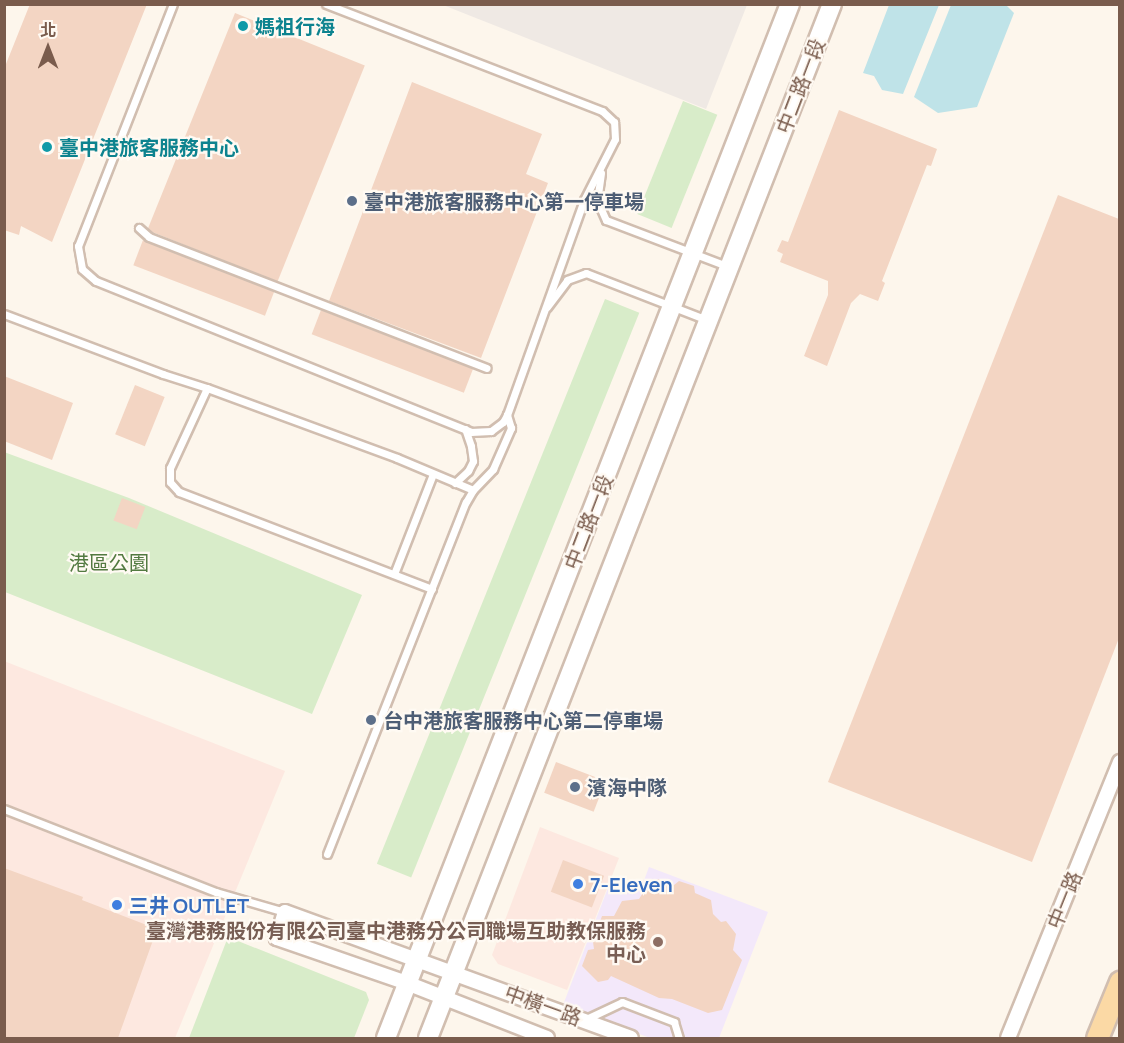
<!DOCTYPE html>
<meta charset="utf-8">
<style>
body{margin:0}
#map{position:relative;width:1124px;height:1043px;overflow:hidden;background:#fdf6ec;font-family:Manrope,"Noto Sans TC",sans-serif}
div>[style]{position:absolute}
.commercial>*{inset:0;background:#fde8e0}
.industrial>*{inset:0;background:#efe9e4}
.education>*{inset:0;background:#f3e8fa}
.green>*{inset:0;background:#d8ecc9;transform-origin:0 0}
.water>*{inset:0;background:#bfe3e8}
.building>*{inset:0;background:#f3d5c3;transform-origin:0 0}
.roads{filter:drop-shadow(2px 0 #d1beb0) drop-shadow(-2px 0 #d1beb0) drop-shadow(0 2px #d1beb0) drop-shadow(0 -2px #d1beb0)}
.lane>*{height:7px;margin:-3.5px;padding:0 3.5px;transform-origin:3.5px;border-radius:3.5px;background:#fff}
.street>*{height:14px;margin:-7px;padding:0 7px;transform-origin:7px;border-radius:7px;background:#fff}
.secondary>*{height:18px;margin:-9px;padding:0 9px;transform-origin:9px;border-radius:9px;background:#fff}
.primary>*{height:21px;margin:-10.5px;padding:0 10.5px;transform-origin:10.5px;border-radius:10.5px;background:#fbd9a5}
.dots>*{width:16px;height:16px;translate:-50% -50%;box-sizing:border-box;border:3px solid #fffaf3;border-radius:50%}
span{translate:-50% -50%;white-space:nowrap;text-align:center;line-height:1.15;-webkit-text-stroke:4.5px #fffaf3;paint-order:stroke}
.culture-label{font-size:20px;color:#0d838f;font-weight:700}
.left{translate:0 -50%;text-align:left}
.street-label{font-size:20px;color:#7a5c4d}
.service-label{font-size:20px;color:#4e5e75;font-weight:700}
.park-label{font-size:20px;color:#537a41}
.shop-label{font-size:20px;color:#366cbe;font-weight:700}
.education-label{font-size:20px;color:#785e54;font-weight:700}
.right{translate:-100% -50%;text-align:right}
.frame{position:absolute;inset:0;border:6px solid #7a5c4d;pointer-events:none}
.north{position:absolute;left:18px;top:18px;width:60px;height:60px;-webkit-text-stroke:4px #fffaf3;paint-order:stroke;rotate:0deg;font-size:16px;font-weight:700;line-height:24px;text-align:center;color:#7a5c4d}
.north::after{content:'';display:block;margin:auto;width:21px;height:27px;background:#7a5c4d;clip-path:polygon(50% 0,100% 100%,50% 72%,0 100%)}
</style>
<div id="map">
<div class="commercial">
<i style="clip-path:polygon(4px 661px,285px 771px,175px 1038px,5px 1038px)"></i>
<i style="clip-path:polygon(540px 827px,619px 858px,567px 990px,498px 964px,492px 955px)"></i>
</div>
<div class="industrial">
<i style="clip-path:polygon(443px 5px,747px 5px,706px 109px)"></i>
</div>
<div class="education">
<i style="clip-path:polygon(649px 867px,768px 912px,719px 1038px,650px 1038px,563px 1005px,611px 880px,640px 891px)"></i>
</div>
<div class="green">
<i style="left:683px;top:101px;width:37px;height:122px;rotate:22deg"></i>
<i style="left:605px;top:299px;width:37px;height:609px;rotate:22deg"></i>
<i style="clip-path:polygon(4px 452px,129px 498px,362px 595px,312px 714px,5px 592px)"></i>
<i style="clip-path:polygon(228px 937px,366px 992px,369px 1000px,354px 1038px,189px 1038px)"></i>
</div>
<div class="water">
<i style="clip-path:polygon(889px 5px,939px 5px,903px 94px,882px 90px,874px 76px,863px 73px)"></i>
<i style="clip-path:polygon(951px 5px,1006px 5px,1014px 13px,977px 107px,938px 113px,914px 97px)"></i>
</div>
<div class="building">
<i style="clip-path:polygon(30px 4px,147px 4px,52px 242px,21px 226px,19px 235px,4px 230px,4px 69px)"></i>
<i style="left:235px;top:13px;width:140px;height:234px;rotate:22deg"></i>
<i style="clip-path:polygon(412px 82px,542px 134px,526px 174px,548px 183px,481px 358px,329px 301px)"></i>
<i style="clip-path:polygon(839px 110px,937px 149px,931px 166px,927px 165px,882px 281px,885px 283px,878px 301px,860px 294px,851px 303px,827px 366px,804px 356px,828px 295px,828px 281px,780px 262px,783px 254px,777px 251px,782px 240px,788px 242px)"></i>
<i style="clip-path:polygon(1058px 195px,1119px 219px,1119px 638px,1032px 862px,828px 782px)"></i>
<i style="left:143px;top:240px;width:141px;height:27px;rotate:21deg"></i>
<i style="left:321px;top:310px;width:163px;height:26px;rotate:21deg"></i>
<i style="clip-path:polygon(4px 376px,73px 403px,52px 460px,4px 441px)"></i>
<i style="left:135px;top:385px;width:32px;height:53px;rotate:22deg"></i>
<i style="left:122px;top:498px;width:25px;height:24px;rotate:21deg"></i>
<i style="left:556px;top:762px;width:53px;height:33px;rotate:21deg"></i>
<i style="left:563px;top:860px;width:44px;height:34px;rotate:21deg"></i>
<i style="clip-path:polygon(4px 868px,83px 897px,82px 900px,157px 929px,118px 1038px,4px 1038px)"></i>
<i style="clip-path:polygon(658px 879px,674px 885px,679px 881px,694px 886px,695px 893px,711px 900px,713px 914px,721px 922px,726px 921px,736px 934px,733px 950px,742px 960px,722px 1010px,708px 1013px,672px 999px,659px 998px,611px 976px,608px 980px,598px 982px,582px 966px,588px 950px,594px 949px,593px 942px,602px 916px,614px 916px,622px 901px,639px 899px,646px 888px)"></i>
</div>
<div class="roads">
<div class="lane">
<i style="left:173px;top:4px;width:260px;rotate:111.4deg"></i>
<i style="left:78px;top:246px;width:23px;rotate:80deg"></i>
<i style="left:82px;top:269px;width:18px;rotate:41deg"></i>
<i style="left:96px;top:281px;width:404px;rotate:21.9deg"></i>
<i style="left:471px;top:432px;width:20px;rotate:-3deg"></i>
<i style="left:491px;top:431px;width:15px;rotate:-37deg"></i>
<i style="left:503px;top:422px;width:8px;rotate:-60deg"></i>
<i style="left:507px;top:415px;width:228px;rotate:-70.3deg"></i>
<i style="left:584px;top:200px;width:68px;rotate:-63.1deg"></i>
<i style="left:615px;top:139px;width:17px;rotate:-93deg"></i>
<i style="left:614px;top:122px;width:16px;rotate:-137deg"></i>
<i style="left:602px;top:111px;width:296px;rotate:-158.8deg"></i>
<i style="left:601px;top:173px;width:27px;rotate:98deg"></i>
<i style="left:597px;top:200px;width:22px;rotate:66deg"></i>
<i style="left:606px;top:220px;width:132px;rotate:20.9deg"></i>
<i style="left:139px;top:228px;width:13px;rotate:42deg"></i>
<i style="left:149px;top:237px;width:362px;rotate:21.2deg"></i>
<i style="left:547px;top:307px;width:34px;rotate:-53deg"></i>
<i style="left:567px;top:280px;width:20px;rotate:-20deg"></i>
<i style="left:586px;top:273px;width:130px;rotate:21.2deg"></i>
<i style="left:4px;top:314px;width:170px;rotate:20.7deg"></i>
<i style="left:163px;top:374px;width:46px;rotate:17.7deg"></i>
<i style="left:455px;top:483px;width:18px;rotate:-43deg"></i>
<i style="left:468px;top:471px;width:11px;rotate:-63deg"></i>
<i style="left:473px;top:461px;width:15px;rotate:-98deg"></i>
<i style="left:471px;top:446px;width:18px;rotate:-109deg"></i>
<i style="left:394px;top:574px;width:107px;rotate:-68.7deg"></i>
<i style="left:432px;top:589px;width:271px;rotate:-159deg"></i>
<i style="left:179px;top:492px;width:13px;rotate:-132deg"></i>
<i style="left:170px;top:482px;width:14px;rotate:-90deg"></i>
<i style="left:170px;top:468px;width:88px;rotate:-65.2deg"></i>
<i style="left:207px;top:388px;width:202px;rotate:20.2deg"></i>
<i style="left:397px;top:458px;width:82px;rotate:22.8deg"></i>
<i style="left:4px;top:809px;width:228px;rotate:21.4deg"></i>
<i style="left:216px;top:892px;width:72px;rotate:16.2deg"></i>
<i style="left:327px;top:854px;width:378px;rotate:-68.5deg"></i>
<i style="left:466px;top:502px;width:14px;rotate:-60deg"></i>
<i style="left:473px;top:490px;width:29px;rotate:-46deg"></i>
<i style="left:493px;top:469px;width:45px;rotate:-66.3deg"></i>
<i style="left:511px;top:428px;width:14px;rotate:-107deg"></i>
<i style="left:584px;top:1020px;width:42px;rotate:-25.3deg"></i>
<i style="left:622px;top:1002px;width:56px;rotate:21deg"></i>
<i style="left:674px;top:1022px;width:17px;rotate:73deg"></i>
</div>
<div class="street">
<i style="left:547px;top:1038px;width:150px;rotate:-158.6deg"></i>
<i style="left:407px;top:983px;width:138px;rotate:-160.9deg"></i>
<i style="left:277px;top:938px;width:27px;rotate:-73deg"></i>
<i style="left:285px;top:912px;width:368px;rotate:20deg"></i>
<i style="left:1008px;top:1038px;width:298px;rotate:-67.9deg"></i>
</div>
<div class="secondary">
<i style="left:386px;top:1038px;width:1110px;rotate:-68.66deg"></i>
<i style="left:428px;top:1038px;width:1110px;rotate:-68.66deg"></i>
</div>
<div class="primary">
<i style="left:1097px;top:1038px;width:61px;rotate:-67.7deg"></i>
</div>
</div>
<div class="dots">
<i style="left:243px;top:26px;background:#0f9aa8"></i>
<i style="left:47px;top:147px;background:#0f9aa8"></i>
<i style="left:352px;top:201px;background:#5c6f8a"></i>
<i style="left:371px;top:720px;background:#5c6f8a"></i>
<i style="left:575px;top:787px;background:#5c6f8a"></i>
<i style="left:578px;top:884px;background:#3f7fe0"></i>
<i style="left:117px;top:905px;background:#3f7fe0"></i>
<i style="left:658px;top:942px;background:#8d6e63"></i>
</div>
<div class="culture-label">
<span class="left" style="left:255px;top:26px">媽祖行海</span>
<span class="left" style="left:59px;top:147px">臺中港旅客服務中心</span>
</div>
<div class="street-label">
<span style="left:800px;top:86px;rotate:-69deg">中二路一段</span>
<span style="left:588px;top:522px;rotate:-69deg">中二路一段</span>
<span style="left:1064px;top:900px;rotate:-68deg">中一路</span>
<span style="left:543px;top:1005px;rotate:20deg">中橫一路</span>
</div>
<div class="service-label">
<span class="left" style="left:364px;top:201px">臺中港旅客服務中心第一停車場</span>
<span class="left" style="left:383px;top:720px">台中港旅客服務中心第二停車場</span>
<span class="left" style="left:587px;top:787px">濱海中隊</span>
</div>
<div class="park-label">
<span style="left:109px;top:562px">港區公園</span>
</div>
<div class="shop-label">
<span class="left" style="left:590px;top:884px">7-Eleven</span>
<span class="left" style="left:129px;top:905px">三井 OUTLET</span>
</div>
<div class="education-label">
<span class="right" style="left:646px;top:942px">臺灣港務股份有限公司臺中港務分公司職場互助教保服務<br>中心</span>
</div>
<div class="frame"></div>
<div class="north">北</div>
</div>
